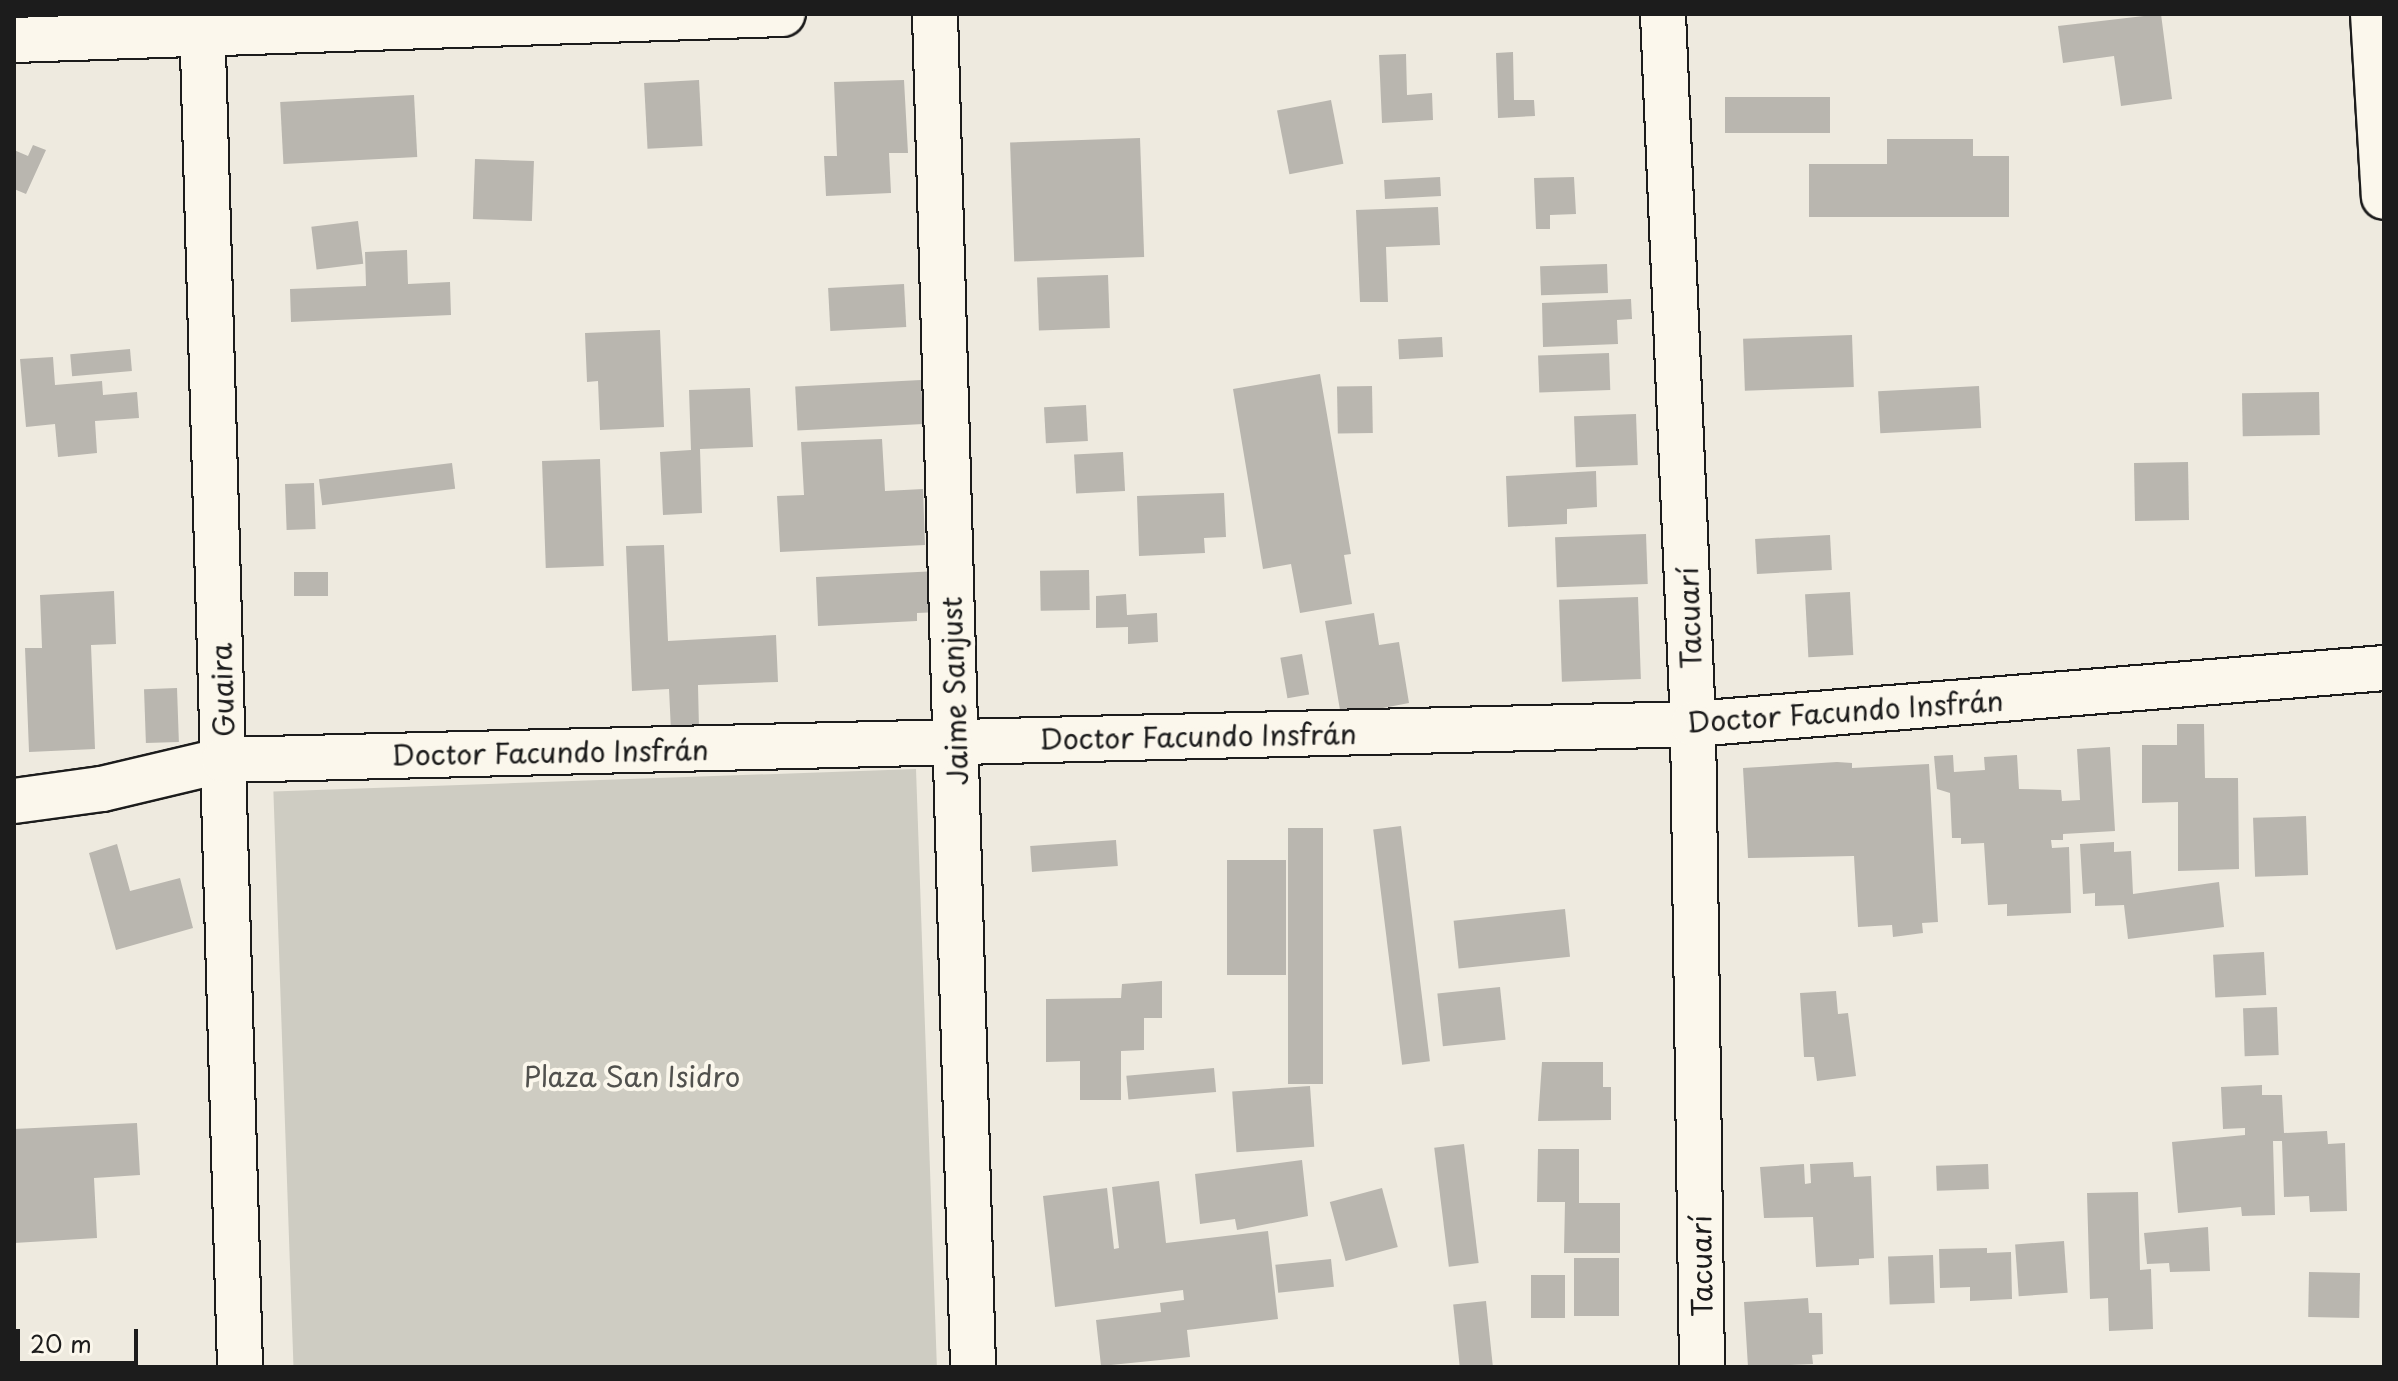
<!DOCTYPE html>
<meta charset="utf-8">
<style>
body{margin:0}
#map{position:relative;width:2398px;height:1381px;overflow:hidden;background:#eeeadf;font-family:"Playpen Sans",sans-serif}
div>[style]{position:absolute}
.green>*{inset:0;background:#ceccc2;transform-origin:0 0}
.building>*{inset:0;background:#b9b6af;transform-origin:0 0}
.roads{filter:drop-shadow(2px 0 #1c1c1c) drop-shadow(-2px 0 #1c1c1c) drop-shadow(0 2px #1c1c1c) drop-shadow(0 -2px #1c1c1c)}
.minor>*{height:44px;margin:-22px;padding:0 22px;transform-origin:22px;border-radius:22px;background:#fbf7ec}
.major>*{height:44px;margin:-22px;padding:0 22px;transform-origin:22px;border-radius:22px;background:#fbf7ec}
span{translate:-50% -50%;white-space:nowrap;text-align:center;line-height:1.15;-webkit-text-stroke:8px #fbf7ec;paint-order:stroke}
.street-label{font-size:28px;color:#1c1c1c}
.park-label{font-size:28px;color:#51514e}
.frame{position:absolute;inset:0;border:16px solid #1c1c1c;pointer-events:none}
.scale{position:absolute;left:16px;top:1329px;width:122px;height:36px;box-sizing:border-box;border:4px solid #1c1c1c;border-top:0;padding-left:10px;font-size:24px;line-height:28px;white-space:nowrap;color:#1c1c1c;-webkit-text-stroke:6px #fbf7ec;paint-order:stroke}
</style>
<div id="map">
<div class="green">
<i style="left:916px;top:769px;width:598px;height:643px;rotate:88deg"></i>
</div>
<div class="building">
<i style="clip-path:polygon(2161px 14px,2172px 99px,2121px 106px,2114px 56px,2063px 63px,2058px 26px)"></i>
<i style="clip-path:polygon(1513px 52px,1514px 100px,1534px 100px,1535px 116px,1498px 118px,1496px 53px)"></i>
<i style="clip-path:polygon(1406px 54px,1407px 95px,1432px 93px,1433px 120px,1382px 123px,1379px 55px)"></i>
<i style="left:699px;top:80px;width:66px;height:55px;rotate:87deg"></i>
<i style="clip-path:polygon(904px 80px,908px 153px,889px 153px,891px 193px,826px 196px,824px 156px,837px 156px,834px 82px)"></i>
<i style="left:414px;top:95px;width:62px;height:134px;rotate:87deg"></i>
<i style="left:1725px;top:97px;width:105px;height:36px"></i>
<i style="left:1331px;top:100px;width:65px;height:55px;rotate:79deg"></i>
<i style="left:1140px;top:138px;width:119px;height:130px;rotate:88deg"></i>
<i style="clip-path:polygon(1887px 139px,1973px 139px,1973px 156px,2009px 156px,2009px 217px,1809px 217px,1809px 164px,1887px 164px)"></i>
<i style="clip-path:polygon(33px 145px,46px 150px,26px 194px,14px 189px,14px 150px,28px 156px)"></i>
<i style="left:475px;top:159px;width:59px;height:60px;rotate:2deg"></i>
<i style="left:1440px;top:177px;width:19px;height:56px;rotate:87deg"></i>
<i style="clip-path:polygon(1574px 177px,1576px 214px,1550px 215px,1550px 229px,1536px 229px,1534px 178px)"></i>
<i style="clip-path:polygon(1438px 207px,1440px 245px,1386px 247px,1388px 302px,1360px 302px,1356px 210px)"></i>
<i style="left:358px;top:221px;width:43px;height:47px;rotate:83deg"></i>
<i style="clip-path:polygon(407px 250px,408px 284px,450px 282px,451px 315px,291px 322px,290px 289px,366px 286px,365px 252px)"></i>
<i style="left:1607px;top:264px;width:29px;height:67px;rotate:88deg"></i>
<i style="left:1108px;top:275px;width:53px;height:71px;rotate:88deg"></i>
<i style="left:904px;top:284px;width:43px;height:76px;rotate:87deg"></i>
<i style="clip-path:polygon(1631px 299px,1632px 319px,1617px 320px,1618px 344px,1543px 347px,1542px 303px)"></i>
<i style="clip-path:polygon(660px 330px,664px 427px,600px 430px,598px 381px,587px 382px,585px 333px)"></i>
<i style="left:1852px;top:335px;width:52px;height:109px;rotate:88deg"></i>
<i style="left:1442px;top:337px;width:20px;height:44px;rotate:87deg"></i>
<i style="left:130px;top:349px;width:22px;height:60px;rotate:85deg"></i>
<i style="left:1609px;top:353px;width:37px;height:71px;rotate:88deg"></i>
<i style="clip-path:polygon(53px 357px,55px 385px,102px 381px,103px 395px,137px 392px,139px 418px,95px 421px,97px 453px,58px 457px,55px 424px,26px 427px,20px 359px)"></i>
<i style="clip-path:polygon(1320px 374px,1351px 554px,1344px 555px,1352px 604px,1300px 613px,1291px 564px,1263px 569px,1233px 389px)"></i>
<i style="left:921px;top:380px;width:44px;height:126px;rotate:87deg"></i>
<i style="left:1372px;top:386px;width:47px;height:35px;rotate:89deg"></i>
<i style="left:1979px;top:386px;width:42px;height:101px;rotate:87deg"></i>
<i style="clip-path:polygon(750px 388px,753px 447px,700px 449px,702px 513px,663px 515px,660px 452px,691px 450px,689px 390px)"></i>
<i style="left:2319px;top:392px;width:43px;height:77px;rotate:89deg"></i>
<i style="left:1086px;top:405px;width:36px;height:42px;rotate:87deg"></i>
<i style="left:1636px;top:414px;width:51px;height:62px;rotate:88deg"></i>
<i style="clip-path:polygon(882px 439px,885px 491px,923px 489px,925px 545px,780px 552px,777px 496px,804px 495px,801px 442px)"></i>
<i style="left:1123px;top:452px;width:39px;height:49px;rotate:87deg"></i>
<i style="left:600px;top:459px;width:107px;height:58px;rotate:88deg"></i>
<i style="left:2188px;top:462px;width:58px;height:54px;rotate:89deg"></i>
<i style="left:452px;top:463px;width:26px;height:134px;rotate:83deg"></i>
<i style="clip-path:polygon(1596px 471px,1597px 507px,1567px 509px,1567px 524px,1508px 527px,1506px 476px)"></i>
<i style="left:314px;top:483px;width:46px;height:29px;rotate:88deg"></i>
<i style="clip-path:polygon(1224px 493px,1226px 537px,1204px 538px,1205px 553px,1139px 556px,1137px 496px)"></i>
<i style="left:1646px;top:534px;width:50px;height:91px;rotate:88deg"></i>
<i style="left:1830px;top:535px;width:35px;height:75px;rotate:87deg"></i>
<i style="clip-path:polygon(664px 545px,668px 641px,776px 635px,778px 682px,698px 685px,699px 729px,671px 731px,669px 689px,632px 691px,626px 546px)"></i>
<i style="left:1089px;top:570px;width:40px;height:49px;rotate:89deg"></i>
<i style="clip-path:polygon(938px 571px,940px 612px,917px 613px,917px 621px,818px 626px,816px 577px)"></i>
<i style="left:328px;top:572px;width:24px;height:34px;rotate:90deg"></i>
<i style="clip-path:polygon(114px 591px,116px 644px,91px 645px,95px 749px,29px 752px,25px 648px,42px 648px,40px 595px)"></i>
<i style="left:1850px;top:592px;width:63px;height:45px;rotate:87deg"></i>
<i style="clip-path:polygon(1126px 594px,1127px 615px,1157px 613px,1158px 642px,1128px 644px,1128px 627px,1096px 628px,1096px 596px)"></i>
<i style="left:1638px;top:597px;width:82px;height:79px;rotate:88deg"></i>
<i style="clip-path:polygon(1374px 613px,1379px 645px,1399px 642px,1409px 703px,1341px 716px,1325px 621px)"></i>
<i style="left:1302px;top:654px;width:41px;height:22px;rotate:80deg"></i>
<i style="left:177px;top:688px;width:54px;height:33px;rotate:88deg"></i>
<i style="clip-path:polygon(2177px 724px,2204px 724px,2205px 778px,2238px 778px,2239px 869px,2178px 871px,2178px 802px,2142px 803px,2142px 745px,2177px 745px)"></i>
<i style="clip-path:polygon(2110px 747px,2115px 831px,2063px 834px,2063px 840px,2051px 840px,2052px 848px,2069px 847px,2071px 913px,2007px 916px,2007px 904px,1988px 905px,1984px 843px,1961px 844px,1961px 838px,1952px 838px,1950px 793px,1937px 789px,1934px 756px,1953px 755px,1954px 772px,1985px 770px,1984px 757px,2017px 755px,2019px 789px,2061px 790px,2062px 801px,2080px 800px,2077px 749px)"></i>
<i style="clip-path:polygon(1837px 762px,1852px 763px,1852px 768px,1929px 764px,1938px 922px,1922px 923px,1923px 933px,1893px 937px,1892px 925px,1858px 927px,1854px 856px,1748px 858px,1743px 768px)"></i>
<i style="left:2306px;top:816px;width:59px;height:53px;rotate:88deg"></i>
<i style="left:1401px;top:826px;width:237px;height:28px;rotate:83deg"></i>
<i style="left:1288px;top:828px;width:35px;height:256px"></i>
<i style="left:1116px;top:840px;width:26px;height:86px;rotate:86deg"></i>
<i style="clip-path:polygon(2114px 842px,2114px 852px,2131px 851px,2133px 894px,2219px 882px,2224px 927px,2128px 939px,2124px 905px,2095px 906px,2095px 893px,2083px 894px,2080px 844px)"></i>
<i style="clip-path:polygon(117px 844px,130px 891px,180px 878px,193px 928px,116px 950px,89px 853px)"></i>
<i style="left:1286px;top:860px;width:115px;height:59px;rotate:90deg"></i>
<i style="left:1565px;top:909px;width:48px;height:112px;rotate:84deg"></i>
<i style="left:2264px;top:952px;width:43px;height:51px;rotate:87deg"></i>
<i style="clip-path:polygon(1162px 981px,1162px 1018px,1144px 1018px,1144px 1050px,1121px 1051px,1121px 1100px,1080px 1100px,1080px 1061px,1046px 1062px,1046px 999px,1121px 998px,1122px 984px)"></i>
<i style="left:1500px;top:987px;width:53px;height:63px;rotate:84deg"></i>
<i style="clip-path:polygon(1836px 991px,1838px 1014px,1848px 1013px,1856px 1076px,1817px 1081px,1814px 1057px,1804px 1057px,1800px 993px)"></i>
<i style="left:2277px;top:1007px;width:48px;height:34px;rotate:88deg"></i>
<i style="clip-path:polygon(1542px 1062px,1603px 1062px,1603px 1087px,1611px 1087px,1611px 1120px,1538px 1121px)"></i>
<i style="left:1214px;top:1068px;width:24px;height:88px;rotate:85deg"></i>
<i style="clip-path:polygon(2262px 1085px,2262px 1095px,2282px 1095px,2284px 1133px,2327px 1131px,2328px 1144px,2345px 1143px,2347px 1211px,2310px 1212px,2309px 1196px,2284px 1197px,2282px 1141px,2273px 1141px,2275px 1215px,2242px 1216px,2241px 1207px,2178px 1213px,2172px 1142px,2245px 1135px,2245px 1128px,2223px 1129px,2221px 1087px)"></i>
<i style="left:1310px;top:1086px;width:61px;height:78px;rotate:86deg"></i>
<i style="clip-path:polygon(137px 1123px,140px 1175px,94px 1178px,97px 1238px,14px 1243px,14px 1129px)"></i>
<i style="left:1464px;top:1144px;width:120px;height:30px;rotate:83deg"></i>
<i style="clip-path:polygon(1538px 1149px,1579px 1149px,1579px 1203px,1620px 1203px,1620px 1253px,1564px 1253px,1565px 1202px,1537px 1202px)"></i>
<i style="clip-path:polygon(1302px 1160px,1308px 1216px,1237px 1230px,1235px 1219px,1200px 1224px,1195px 1174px)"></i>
<i style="clip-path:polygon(1853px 1162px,1854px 1177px,1871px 1176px,1874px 1258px,1859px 1259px,1859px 1265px,1816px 1267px,1813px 1217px,1764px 1218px,1760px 1167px,1804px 1164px,1805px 1184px,1811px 1183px,1810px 1164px)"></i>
<i style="left:1988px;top:1164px;width:25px;height:52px;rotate:88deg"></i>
<i style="clip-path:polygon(1159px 1181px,1166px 1243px,1268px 1231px,1278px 1319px,1187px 1330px,1190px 1357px,1101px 1366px,1096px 1320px,1161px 1312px,1160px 1303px,1184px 1300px,1183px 1290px,1055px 1307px,1043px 1196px,1107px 1188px,1114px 1249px,1119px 1248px,1112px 1187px)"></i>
<i style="left:1382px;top:1188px;width:61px;height:54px;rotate:75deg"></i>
<i style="clip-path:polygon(2138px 1192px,2140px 1270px,2151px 1269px,2153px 1329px,2109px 1331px,2108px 1298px,2090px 1299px,2087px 1193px)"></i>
<i style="clip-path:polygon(2208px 1227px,2210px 1271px,2170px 1272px,2169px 1263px,2147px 1264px,2144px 1233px)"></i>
<i style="left:2064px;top:1241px;width:52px;height:49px;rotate:86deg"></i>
<i style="clip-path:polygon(1987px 1248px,1987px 1253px,2011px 1252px,2012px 1299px,1970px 1301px,1970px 1287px,1940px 1288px,1939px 1249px)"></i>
<i style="left:1933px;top:1255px;width:48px;height:45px;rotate:88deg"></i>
<i style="left:1574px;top:1258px;width:45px;height:58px"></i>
<i style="left:1331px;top:1259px;width:28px;height:56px;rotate:84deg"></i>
<i style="left:2309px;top:1272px;width:51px;height:45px;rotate:1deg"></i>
<i style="left:1531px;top:1275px;width:34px;height:43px"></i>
<i style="clip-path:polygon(1808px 1298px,1809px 1313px,1822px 1313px,1823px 1354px,1812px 1355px,1813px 1364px,1748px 1367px,1744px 1302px)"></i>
<i style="left:1486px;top:1301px;width:65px;height:33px;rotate:84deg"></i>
</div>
<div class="roads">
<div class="minor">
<i style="left:202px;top:14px;width:1354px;rotate:88.39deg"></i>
<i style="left:1663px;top:14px;width:711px;rotate:87.58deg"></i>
<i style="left:1693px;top:724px;width:643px;rotate:89.2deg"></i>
<i style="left:2373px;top:14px;width:183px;rotate:86.6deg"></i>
<i style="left:14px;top:40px;width:769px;rotate:-1.94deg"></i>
<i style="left:14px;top:801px;width:89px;rotate:-7.8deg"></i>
<i style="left:102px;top:789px;width:125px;rotate:-13.4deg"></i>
<i style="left:224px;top:760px;width:1469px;rotate:-1.4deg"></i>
<i style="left:1693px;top:724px;width:693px;rotate:-4.63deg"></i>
</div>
<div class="major">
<i style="left:935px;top:14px;width:1354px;rotate:88.39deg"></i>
</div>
</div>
<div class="street-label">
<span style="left:1689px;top:618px;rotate:-92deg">Tacuarí</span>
<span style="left:222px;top:690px;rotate:-92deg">Guaira</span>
<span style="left:954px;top:691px;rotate:-92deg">Jaime Sanjust</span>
<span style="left:1845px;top:711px;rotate:-4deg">Doctor Facundo Insfrán</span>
<span style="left:1198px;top:736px;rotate:-1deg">Doctor Facundo Insfrán</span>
<span style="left:550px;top:752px;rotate:-1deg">Doctor Facundo Insfrán</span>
<span style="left:1701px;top:1266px;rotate:-91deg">Tacuarí</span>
</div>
<div class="park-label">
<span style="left:632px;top:1076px">Plaza San Isidro</span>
</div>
<div class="frame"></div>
<div class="scale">20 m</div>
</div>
